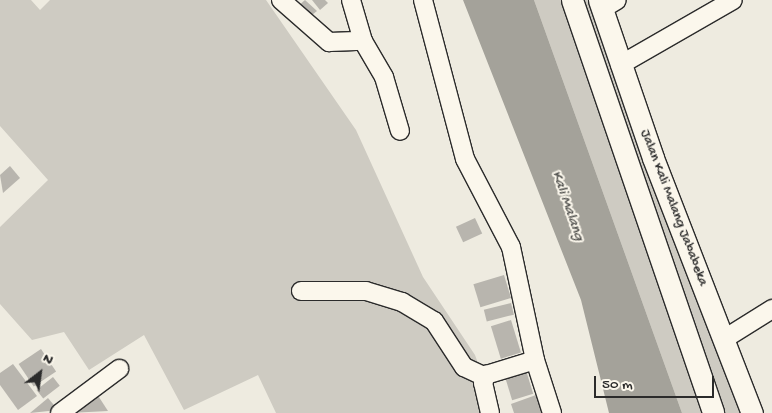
<!DOCTYPE html>
<style>
body{margin:0}
#map{position:relative;width:772px;height:413px;overflow:hidden;background:#eeebe0;font-family:"Gochi Hand",sans-serif}
div>[style]{position:absolute}
.green>*{inset:0;background:#cecbc2}
.water>*{inset:0;background:#a4a29a}
.building>*{inset:0;background:#b8b5ae;transform-origin:0 0}
.roads{filter:drop-shadow(1px 0 #2b2b2b) drop-shadow(-1px 0 #2b2b2b) drop-shadow(0 1px #2b2b2b) drop-shadow(0 -1px #2b2b2b)}
.minor>*{height:18px;margin:-9px;padding:0 9px;transform-origin:9px;border-radius:9px;background:#fbf7ec}
.major>*{height:21px;margin:-10.5px;padding:0 10.5px;transform-origin:10.5px;border-radius:10.5px;background:#fbf7ec}
span{translate:-50% -50%;white-space:nowrap;text-align:center;line-height:1.15;-webkit-text-stroke:4px #fbf7ec;paint-order:stroke}
.street-label{font-size:14px;color:#2b2b2b}
.water-label{font-size:15px;color:#555552;font-style:italic}
.north{position:absolute;left:15px;top:348px;width:50px;height:50px;-webkit-text-stroke:4px #fbf7ec;paint-order:stroke;rotate:30deg;font-size:14px;font-weight:700;line-height:20px;text-align:center;color:#2b2b2b}
.north::after{content:'';display:block;margin:auto;width:18px;height:22px;background:#2b2b2b;clip-path:polygon(50% 0,100% 100%,50% 72%,0 100%)}
.scale{position:absolute;left:594px;top:376px;width:120px;height:22px;box-sizing:border-box;border:2px solid #2b2b2b;border-top:0;padding-left:6px;font-size:15px;line-height:18px;white-space:nowrap;color:#2b2b2b;-webkit-text-stroke:4px #fbf7ec;paint-order:stroke}
</style>
<div id="map">
<div class="green">
<i style="clip-path:polygon(0 0,31px 0,40px 10px,50px 0,266px 0,356px 130px,423px 277px,475px 355px,496px 413px,276px 413px,258px 375px,184px 410px,144px 335px,89px 370px,64px 332px,32px 340px,0 304px,0 227px,48px 180px,0 126px)"></i>
<i style="clip-path:polygon(534px 0,600px 0,752px 413px,682px 413px)"></i>
</div>
<div class="water">
<i style="clip-path:polygon(463px 0,534px 0,682px 413px,609px 413px,581px 300px)"></i>
</div>
<div class="building">
<i style="clip-path:polygon(305px 0,317px 11px,308px 18px,298px 6px)"></i>
<i style="clip-path:polygon(312px 0,325px 0,328px 3px,320px 10px)"></i>
<i style="clip-path:polygon(10px 166px,20px 178px,3px 193px,0 175px)"></i>
<i style="left:475px;top:218px;width:17px;height:21px;rotate:65deg"></i>
<i style="left:504px;top:275px;width:24px;height:32px;rotate:73deg"></i>
<i style="left:511px;top:303px;width:12px;height:28px;rotate:76deg"></i>
<i style="left:511px;top:320px;width:34px;height:21px;rotate:73deg"></i>
<i style="left:41px;top:349px;width:27px;height:27px;rotate:56deg"></i>
<i style="clip-path:polygon(13px 364px,37px 396px,18px 410px,0 385px,0 373px)"></i>
<i style="left:525px;top:367px;width:28px;height:22px;rotate:73deg"></i>
<i style="left:53px;top:377px;width:11px;height:21px;rotate:52deg"></i>
<i style="clip-path:polygon(95px 391px,108px 411px,69px 413px)"></i>
<i style="clip-path:polygon(536px 395px,543px 413px,514px 413px,511px 404px)"></i>
<i style="clip-path:polygon(48px 398px,58px 410px,30px 413px)"></i>
</div>
<div class="roads">
<div class="minor">
<i style="left:281px;top:0;width:64px;rotate:41.2deg"></i>
<i style="left:329px;top:42px;width:34px;rotate:-2deg"></i>
<i style="left:351px;top:0;width:43px;rotate:73.7deg"></i>
<i style="left:363px;top:41px;width:42px;rotate:59.7deg"></i>
<i style="left:384px;top:77px;width:56px;rotate:73.5deg"></i>
<i style="left:423px;top:0;width:164px;rotate:75.2deg"></i>
<i style="left:465px;top:159px;width:99px;rotate:62.4deg"></i>
<i style="left:511px;top:247px;width:116px;rotate:78deg"></i>
<i style="left:535px;top:360px;width:56px;rotate:72.2deg"></i>
<i style="left:602px;top:9px;width:17px;rotate:-31deg"></i>
<i style="left:620px;top:65px;width:130px;rotate:-29.9deg"></i>
<i style="left:301px;top:291px;width:65px"></i>
<i style="left:366px;top:291px;width:38px;rotate:17deg"></i>
<i style="left:402px;top:302px;width:37px;rotate:31deg"></i>
<i style="left:434px;top:321px;width:55px;rotate:56.9deg"></i>
<i style="left:464px;top:367px;width:23px;rotate:25deg"></i>
<i style="left:724px;top:339px;width:57px;rotate:-32deg"></i>
<i style="left:60px;top:413px;width:74px;rotate:-36.7deg"></i>
<i style="left:490px;top:413px;width:31px;rotate:-103deg"></i>
<i style="left:483px;top:383px;width:9px;rotate:-69deg"></i>
<i style="left:486px;top:375px;width:51px;rotate:-17deg"></i>
</div>
<div class="major">
<i style="left:572px;top:0;width:436px;rotate:71.1deg"></i>
<i style="left:599px;top:0;width:167px;rotate:71.1deg"></i>
<i style="left:653px;top:158px;width:274px;rotate:68.8deg"></i>
</div>
</div>
<div class="street-label">
<span style="left:673px;top:208px;rotate:69deg">Jalan Kali Malang Jababeka</span>
</div>
<div class="water-label">
<span style="left:567px;top:206px;rotate:71deg">Kali Malang</span>
</div>
<div class="north">N</div>
<div class="scale">50 m</div>
</div>
